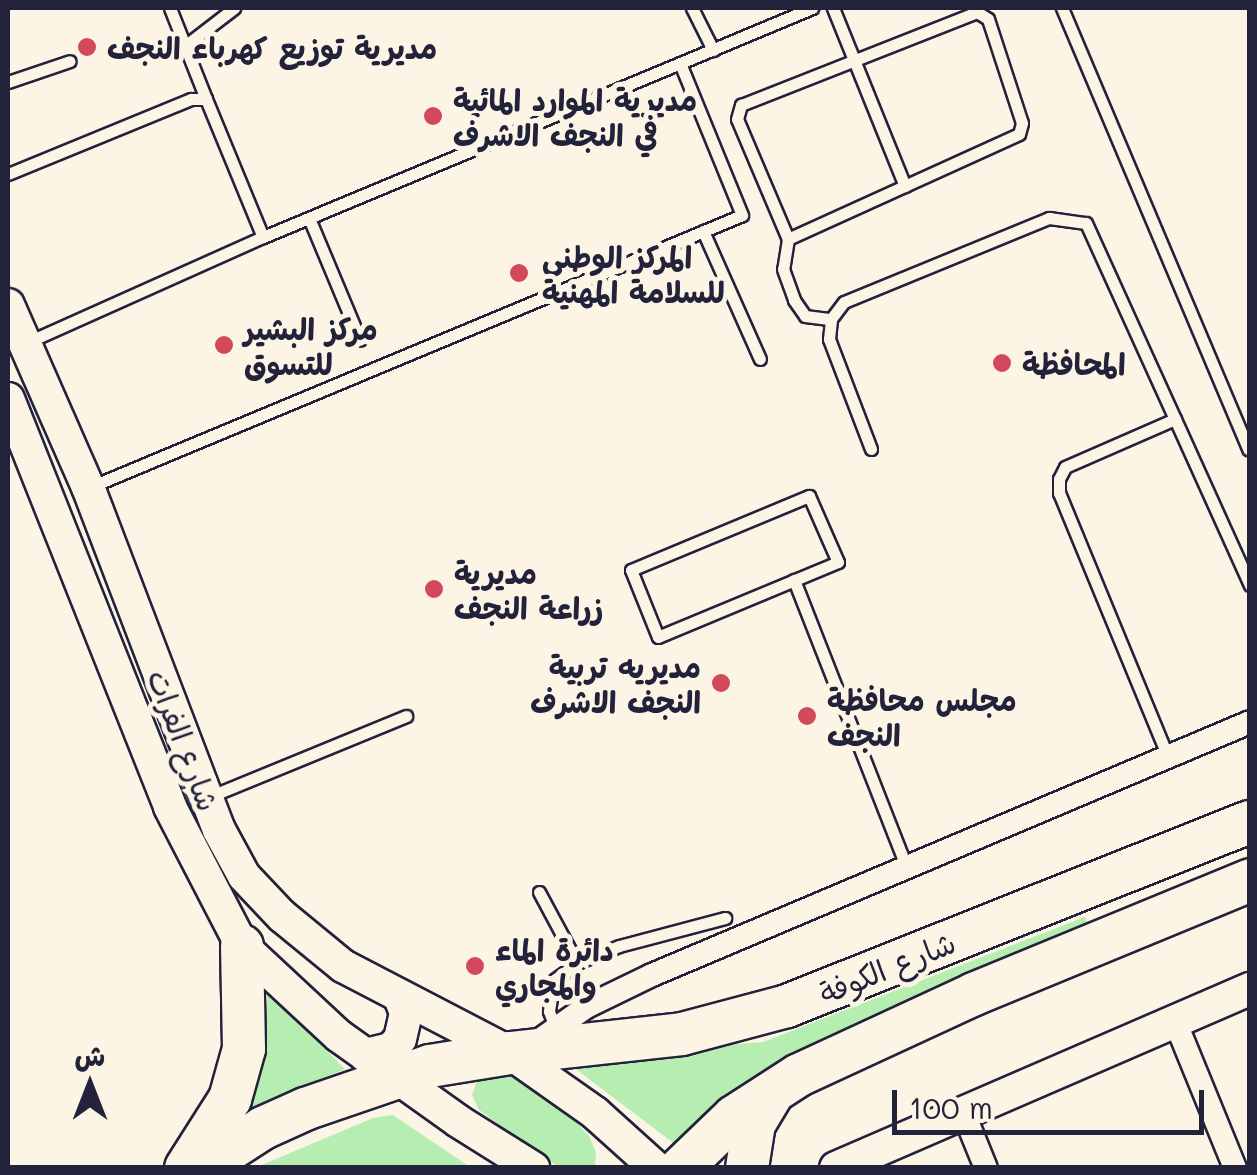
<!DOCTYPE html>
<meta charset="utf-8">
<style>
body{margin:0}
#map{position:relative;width:1257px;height:1175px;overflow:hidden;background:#fcf5e5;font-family:Mali,"Playpen Sans Arabic",sans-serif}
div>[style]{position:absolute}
.green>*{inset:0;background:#b6edb0}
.roads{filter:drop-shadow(2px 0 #22223b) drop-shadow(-2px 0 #22223b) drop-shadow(0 2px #22223b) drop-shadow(0 -2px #22223b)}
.lane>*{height:11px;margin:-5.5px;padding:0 5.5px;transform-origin:5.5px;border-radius:5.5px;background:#fcf5e5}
.street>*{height:22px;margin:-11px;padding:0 11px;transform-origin:11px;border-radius:11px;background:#fcf5e5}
.secondary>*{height:32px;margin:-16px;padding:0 16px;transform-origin:16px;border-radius:16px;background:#fcf5e5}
.highway>*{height:42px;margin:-21px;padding:0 21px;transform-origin:21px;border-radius:21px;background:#fcf5e5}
.dots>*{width:28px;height:28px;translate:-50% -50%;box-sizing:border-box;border:5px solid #fcf5e5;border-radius:50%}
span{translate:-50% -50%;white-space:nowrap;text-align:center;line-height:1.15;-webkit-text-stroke:10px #fcf5e5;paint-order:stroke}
.poi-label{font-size:30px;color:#22223b;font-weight:700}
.left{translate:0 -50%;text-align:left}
.right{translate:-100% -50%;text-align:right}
.street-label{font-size:30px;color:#22223b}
.frame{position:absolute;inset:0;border:10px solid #22223b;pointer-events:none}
.north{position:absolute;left:40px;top:1035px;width:100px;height:100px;-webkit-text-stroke:8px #fcf5e5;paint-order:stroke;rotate:0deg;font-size:28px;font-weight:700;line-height:40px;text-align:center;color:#22223b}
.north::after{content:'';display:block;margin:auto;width:35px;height:45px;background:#22223b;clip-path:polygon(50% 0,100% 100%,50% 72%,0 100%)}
.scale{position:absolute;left:892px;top:1090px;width:312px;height:45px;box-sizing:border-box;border:5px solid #22223b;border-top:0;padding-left:12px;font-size:30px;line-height:35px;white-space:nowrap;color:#22223b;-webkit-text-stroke:8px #fcf5e5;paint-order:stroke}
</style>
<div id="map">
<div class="green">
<i style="clip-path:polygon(1085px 917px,1092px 936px,684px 1151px,561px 1058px,763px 1042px)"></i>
<i style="clip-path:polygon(252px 977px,345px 1069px,248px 1111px)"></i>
<i style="clip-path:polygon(503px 1069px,549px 1094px,589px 1136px,596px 1152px,595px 1167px,558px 1167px,479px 1110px,472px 1095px,477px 1081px,487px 1071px)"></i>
<i style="clip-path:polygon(393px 1115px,470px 1167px,257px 1167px,373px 1118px)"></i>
</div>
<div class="roads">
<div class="lane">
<i style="left:170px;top:8px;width:98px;rotate:68.4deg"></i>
<i style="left:692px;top:8px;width:47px;rotate:63.4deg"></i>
<i style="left:833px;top:8px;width:192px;rotate:68deg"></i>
<i style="left:1062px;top:8px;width:479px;rotate:67.1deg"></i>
<i style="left:977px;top:12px;width:13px;rotate:32deg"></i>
<i style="left:988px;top:19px;width:109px;rotate:71.9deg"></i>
<i style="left:1022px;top:123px;width:11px;rotate:105deg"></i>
<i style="left:1019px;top:134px;width:254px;rotate:155.6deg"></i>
<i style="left:788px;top:239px;width:130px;rotate:-113deg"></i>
<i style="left:737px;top:119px;width:15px;rotate:-74deg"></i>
<i style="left:741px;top:105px;width:254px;rotate:-21.5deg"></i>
<i style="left:186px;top:45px;width:61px;rotate:-37.6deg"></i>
<i style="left:8px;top:82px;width:65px;rotate:-18.7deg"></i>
<i style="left:8px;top:174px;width:198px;rotate:-22.3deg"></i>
<i style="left:191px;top:99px;width:15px"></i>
<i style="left:206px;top:99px;width:149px;rotate:67.6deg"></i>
<i style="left:309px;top:218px;width:132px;rotate:67.3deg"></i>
<i style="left:703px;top:231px;width:140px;rotate:66deg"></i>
<i style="left:788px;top:239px;width:30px;rotate:99deg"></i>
<i style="left:783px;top:269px;width:33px;rotate:70deg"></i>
<i style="left:794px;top:300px;width:19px;rotate:55deg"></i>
<i style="left:805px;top:316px;width:26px;rotate:7deg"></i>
<i style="left:28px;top:342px;width:257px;rotate:-24.1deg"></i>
<i style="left:263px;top:237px;width:595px;rotate:-22.64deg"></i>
<i style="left:871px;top:449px;width:118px;rotate:-110.9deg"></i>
<i style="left:829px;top:339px;width:20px;rotate:-84deg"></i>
<i style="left:831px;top:319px;width:21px;rotate:-53deg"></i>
<i style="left:844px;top:302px;width:222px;rotate:-22.3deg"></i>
<i style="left:1049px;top:218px;width:37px;rotate:8deg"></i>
<i style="left:1086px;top:223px;width:215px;rotate:65.6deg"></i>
<i style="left:90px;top:487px;width:706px;rotate:-22.64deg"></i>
<i style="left:742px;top:215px;width:164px;rotate:-112.2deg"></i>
<i style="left:809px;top:496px;width:72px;rotate:66.3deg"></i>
<i style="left:838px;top:562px;width:195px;rotate:157.4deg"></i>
<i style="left:658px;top:637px;width:72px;rotate:-111.9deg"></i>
<i style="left:631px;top:570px;width:193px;rotate:-22.6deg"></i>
<i style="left:794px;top:580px;width:310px;rotate:68.6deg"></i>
<i style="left:1168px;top:757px;width:286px;rotate:-112.4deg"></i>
<i style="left:1059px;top:493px;width:14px;rotate:-90deg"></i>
<i style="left:1059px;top:479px;width:13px;rotate:-63deg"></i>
<i style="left:1065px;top:467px;width:120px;rotate:-23.6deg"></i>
<i style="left:1175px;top:419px;width:182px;rotate:65.7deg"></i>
<i style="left:211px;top:796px;width:211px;rotate:-22.3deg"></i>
<i style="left:539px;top:892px;width:81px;rotate:61.8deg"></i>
<i style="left:555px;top:1027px;width:17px;rotate:-111deg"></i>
<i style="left:549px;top:1011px;width:31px;rotate:-81deg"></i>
<i style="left:554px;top:980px;width:29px;rotate:-36deg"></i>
<i style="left:577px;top:963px;width:45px;rotate:-22deg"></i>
<i style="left:619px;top:946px;width:110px;rotate:-14.8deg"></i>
</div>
<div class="street">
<i style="left:1175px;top:1021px;width:159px;rotate:67.8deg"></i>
<i style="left:534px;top:1044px;width:64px;rotate:-35.4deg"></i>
<i style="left:586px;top:1007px;width:73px;rotate:-25.9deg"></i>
<i style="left:652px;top:975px;width:649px;rotate:-22.93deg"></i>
<i style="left:962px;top:1109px;width:64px;rotate:67.9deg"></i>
</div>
<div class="secondary">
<i style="left:8px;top:305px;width:199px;rotate:66.3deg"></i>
<i style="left:88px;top:487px;width:367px;rotate:69.1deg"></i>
<i style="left:219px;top:830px;width:52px;rotate:61.5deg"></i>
<i style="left:244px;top:876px;width:55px;rotate:46.5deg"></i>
<i style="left:282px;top:916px;width:79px;rotate:39.3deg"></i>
<i style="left:343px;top:966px;width:188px;rotate:27.5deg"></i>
<i style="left:510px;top:1053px;width:104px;rotate:35.2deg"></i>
<i style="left:595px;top:1113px;width:82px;rotate:42deg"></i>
<i style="left:8px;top:399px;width:439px;rotate:68.3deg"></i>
<i style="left:170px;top:807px;width:157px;rotate:62.6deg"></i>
<i style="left:242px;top:946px;width:132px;rotate:42.9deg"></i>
<i style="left:339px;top:1036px;width:146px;rotate:35.5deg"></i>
<i style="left:458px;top:1121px;width:89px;rotate:32.1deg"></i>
<i style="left:365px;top:1055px;width:27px;rotate:-13deg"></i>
<i style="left:391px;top:1049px;width:13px;rotate:-48deg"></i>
<i style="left:400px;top:1039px;width:27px;rotate:-77deg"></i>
<i style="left:406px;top:1013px;width:14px;rotate:-111deg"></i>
<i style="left:836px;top:1168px;width:451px;rotate:-23.4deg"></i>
</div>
<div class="highway">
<i style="left:186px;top:1168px;width:82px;rotate:-57.5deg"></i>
<i style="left:230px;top:1099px;width:52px;rotate:-74.4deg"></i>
<i style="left:244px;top:1049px;width:103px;rotate:-91.1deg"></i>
<i style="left:201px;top:1168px;width:74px;rotate:-32.8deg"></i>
<i style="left:263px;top:1128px;width:46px;rotate:-24.3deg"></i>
<i style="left:305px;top:1109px;width:132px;rotate:-19deg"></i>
<i style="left:430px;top:1066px;width:81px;rotate:-9.2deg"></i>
<i style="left:510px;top:1053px;width:173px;rotate:-6.3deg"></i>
<i style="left:682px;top:1034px;width:109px;rotate:-14.9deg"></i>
<i style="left:787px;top:1006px;width:498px;rotate:-21.7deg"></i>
<i style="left:681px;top:1168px;width:74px;rotate:-43.9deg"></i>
<i style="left:734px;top:1117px;width:77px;rotate:-32.9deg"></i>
<i style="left:799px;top:1075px;width:193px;rotate:-24.8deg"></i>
<i style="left:974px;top:994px;width:299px;rotate:-22.4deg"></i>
<i style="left:747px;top:1168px;width:45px;rotate:-81deg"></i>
<i style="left:754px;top:1124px;width:35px;rotate:-59deg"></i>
</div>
</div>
<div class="dots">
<i style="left:87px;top:47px;background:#d1495b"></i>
<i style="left:433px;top:116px;background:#d1495b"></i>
<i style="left:519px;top:273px;background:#d1495b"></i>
<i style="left:224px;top:345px;background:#d1495b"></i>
<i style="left:1002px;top:363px;background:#d1495b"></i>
<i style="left:434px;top:589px;background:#d1495b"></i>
<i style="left:721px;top:683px;background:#d1495b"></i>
<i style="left:807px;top:716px;background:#d1495b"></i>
<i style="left:475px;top:966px;background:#d1495b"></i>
</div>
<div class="poi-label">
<span class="left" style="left:107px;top:47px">مديرية توزيع كهرباء النجف</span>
<span class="left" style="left:453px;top:116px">مديرية الموارد المائية<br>في النجف الاشرف</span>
<span class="left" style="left:542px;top:273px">المركز الوطني<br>للسلامة المهنية</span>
<span class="left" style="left:244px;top:345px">مركز البشير<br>للتسوق</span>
<span class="left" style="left:1022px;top:363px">المحافظة</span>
<span class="left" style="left:454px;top:589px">مديرية<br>زراعة النجف</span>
<span class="right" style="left:701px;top:683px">مديريه تربية<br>النجف الاشرف</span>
<span class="left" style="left:827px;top:716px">مجلس محافظة<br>النجف</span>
<span class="left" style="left:495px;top:966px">دائرة الماء<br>والمجاري</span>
</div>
<div class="street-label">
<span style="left:184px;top:740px;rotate:69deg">شارع الفرات</span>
<span style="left:887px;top:967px;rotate:-22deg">شارع الكوفة</span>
</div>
<div class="frame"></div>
<div class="north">ش</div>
<div class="scale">100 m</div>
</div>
